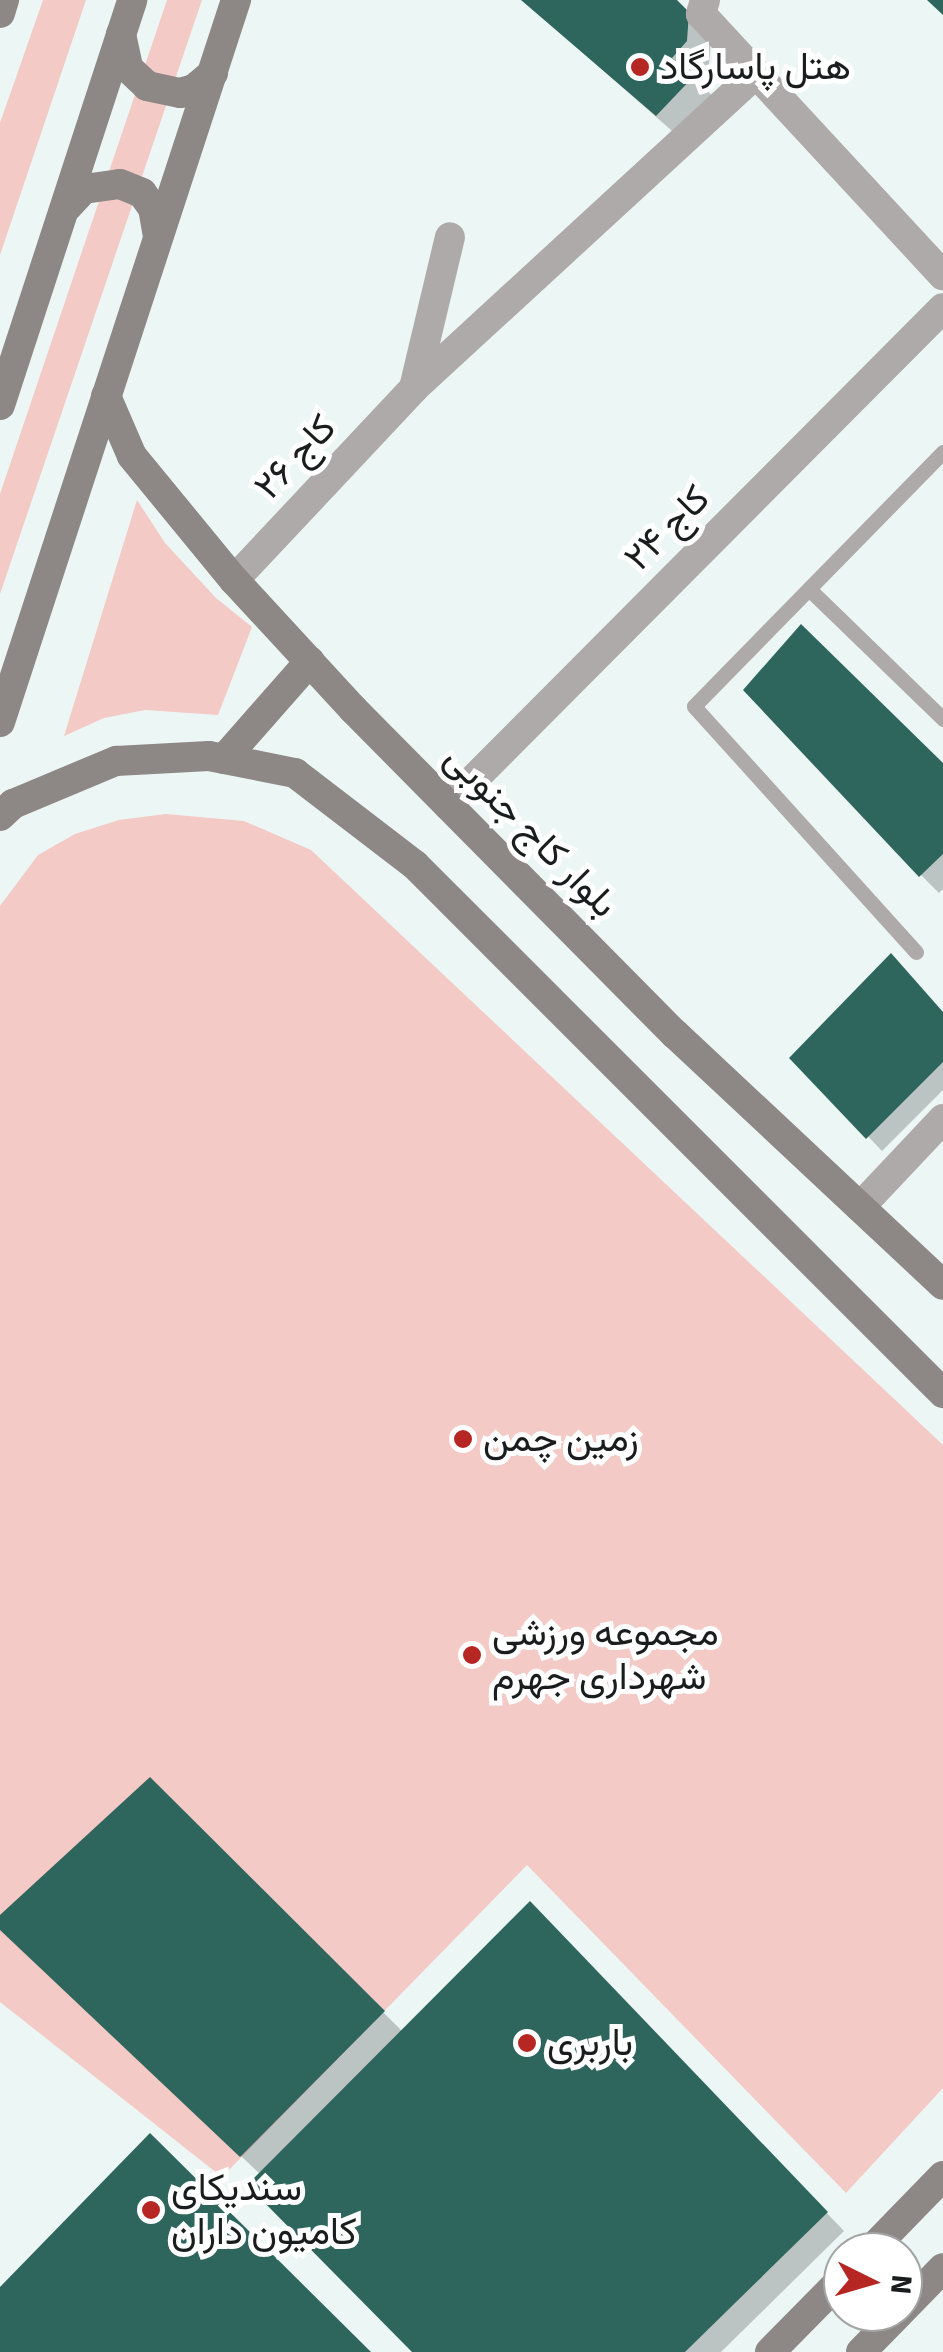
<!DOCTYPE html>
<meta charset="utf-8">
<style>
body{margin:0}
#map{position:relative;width:943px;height:2352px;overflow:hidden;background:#ecf6f4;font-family:Signika,Vazirmatn,sans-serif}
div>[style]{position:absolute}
.green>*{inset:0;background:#f3cac5}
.shadow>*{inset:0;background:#0003}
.building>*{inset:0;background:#2e655c}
.lane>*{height:15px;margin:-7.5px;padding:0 7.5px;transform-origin:7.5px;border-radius:7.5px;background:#afaaaa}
.street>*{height:30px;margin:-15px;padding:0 15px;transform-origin:15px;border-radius:15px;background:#afaaaa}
.secondary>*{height:30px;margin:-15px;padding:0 15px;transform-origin:15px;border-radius:15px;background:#8d8786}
.dots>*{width:28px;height:28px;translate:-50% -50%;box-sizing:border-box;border:5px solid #fff;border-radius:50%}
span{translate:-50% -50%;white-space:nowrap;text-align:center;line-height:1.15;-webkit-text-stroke:10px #fff;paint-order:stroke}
.poi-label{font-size:38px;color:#1a1d1d}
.left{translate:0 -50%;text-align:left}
.street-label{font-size:38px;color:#1a1d1d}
.north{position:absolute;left:823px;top:2232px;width:100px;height:100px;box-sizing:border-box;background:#fff;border:2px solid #a3a5a5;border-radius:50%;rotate:95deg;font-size:28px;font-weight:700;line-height:40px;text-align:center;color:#1a1d1d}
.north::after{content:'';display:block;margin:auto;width:35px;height:45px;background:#b62723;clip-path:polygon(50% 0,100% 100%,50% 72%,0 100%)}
</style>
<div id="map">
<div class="green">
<i style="clip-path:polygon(43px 0,86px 0,0 255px,0 123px)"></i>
<i style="clip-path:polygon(167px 0,202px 0,0 594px,0 494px)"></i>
<i style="clip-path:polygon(137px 500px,165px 543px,216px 598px,252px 627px,218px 715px,145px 710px,104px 718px,64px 736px)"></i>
<i style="clip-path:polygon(166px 814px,244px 821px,311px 850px,943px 1445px,943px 2088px,846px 2193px,527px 1865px,222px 2177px,0 2002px,0 906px,38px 855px,75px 834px,119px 820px)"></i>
</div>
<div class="shadow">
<i style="clip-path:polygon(523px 0,674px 0,711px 38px,709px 65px,696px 80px,717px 100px,680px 138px)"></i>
<i style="clip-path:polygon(943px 766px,943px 889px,939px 893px,921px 875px)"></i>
<i style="clip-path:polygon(943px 1014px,943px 1090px,882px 1151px,793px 1058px)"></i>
<i style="clip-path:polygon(150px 1780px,403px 2032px,548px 1922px,844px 2231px,721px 2352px,415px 2352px,261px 2175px,0 1927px,0 1919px)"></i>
</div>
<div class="building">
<i style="clip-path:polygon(521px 0,677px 0,689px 12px,687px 41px,672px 58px,695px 75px,656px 116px)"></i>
<i style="clip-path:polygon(927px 0,943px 0,943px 15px)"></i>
<i style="clip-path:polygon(801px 624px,943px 763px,943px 854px,919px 877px,743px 690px)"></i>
<i style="clip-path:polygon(891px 953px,943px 1012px,943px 1062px,866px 1139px,789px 1058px)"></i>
<i style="clip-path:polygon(150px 1777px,385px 2011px,240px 2157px,0 1930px,0 1915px)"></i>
<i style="clip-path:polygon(530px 1901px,828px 2212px,685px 2352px,412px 2352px,247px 2185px)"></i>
<i style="clip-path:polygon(150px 2133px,371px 2352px,0 2352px,0 2287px)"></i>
</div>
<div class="lane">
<i style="left:809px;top:589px;width:187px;rotate:44.1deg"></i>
<i style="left:916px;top:952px;width:331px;rotate:-132.1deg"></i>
<i style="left:694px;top:706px;width:356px;rotate:-45.6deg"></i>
</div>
<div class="street">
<i style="left:705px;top:0;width:15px;rotate:106deg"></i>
<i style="left:701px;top:14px;width:356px;rotate:47.2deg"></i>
<i style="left:414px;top:388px;width:155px;rotate:-76.6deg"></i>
<i style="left:234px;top:580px;width:263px;rotate:-46.8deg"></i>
<i style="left:414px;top:388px;width:465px;rotate:-42.6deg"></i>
<i style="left:448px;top:805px;width:701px;rotate:-45.12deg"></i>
<i style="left:860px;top:1207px;width:121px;rotate:-46.7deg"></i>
</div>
<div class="secondary">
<i style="left:0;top:13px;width:14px;rotate:-73deg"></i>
<i style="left:121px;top:34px;width:35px;rotate:78deg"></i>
<i style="left:128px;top:68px;width:26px;rotate:43deg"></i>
<i style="left:147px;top:86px;width:34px;rotate:12deg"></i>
<i style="left:180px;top:93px;width:15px;rotate:-16deg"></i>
<i style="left:194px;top:89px;width:25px;rotate:-40deg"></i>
<i style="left:66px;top:208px;width:26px;rotate:-47deg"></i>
<i style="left:84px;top:189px;width:36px;rotate:-8deg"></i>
<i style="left:120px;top:184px;width:24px;rotate:22deg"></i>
<i style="left:142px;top:193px;width:19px;rotate:54deg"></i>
<i style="left:153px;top:208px;width:29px;rotate:80deg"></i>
<i style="left:106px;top:396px;width:65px;rotate:66.6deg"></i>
<i style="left:132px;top:456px;width:161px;rotate:50.6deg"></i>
<i style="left:234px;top:580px;width:176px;rotate:47.3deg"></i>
<i style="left:353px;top:709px;width:458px;rotate:45.3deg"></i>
<i style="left:675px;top:1034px;width:367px;rotate:43.1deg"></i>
<i style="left:0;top:405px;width:426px;rotate:-71.9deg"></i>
<i style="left:0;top:722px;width:760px;rotate:-71.9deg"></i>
<i style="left:224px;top:759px;width:130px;rotate:-48.7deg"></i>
<i style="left:0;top:816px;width:18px;rotate:-43deg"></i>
<i style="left:13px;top:804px;width:112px;rotate:-22.7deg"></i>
<i style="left:116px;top:761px;width:93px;rotate:-3.1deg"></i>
<i style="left:209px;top:756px;width:88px;rotate:11.2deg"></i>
<i style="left:295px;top:773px;width:151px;rotate:37.5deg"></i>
<i style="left:415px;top:865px;width:747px;rotate:45deg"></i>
<i style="left:869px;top:2252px;width:106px;rotate:-45.8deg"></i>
<i style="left:903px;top:2309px;width:57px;rotate:-45.7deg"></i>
<i style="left:770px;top:2352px;width:104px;rotate:-45.4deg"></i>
<i style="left:861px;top:2352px;width:56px;rotate:-45.7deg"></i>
</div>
<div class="dots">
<i style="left:640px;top:67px;background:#b62723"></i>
<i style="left:463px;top:1439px;background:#b62723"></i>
<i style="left:472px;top:1655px;background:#b62723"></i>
<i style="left:527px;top:2043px;background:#b62723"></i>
<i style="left:151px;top:2210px;background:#b62723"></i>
</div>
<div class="poi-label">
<span class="left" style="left:660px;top:67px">هتل پاسارگاد</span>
<span class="left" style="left:483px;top:1439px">زمین چمن</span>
<span class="left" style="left:492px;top:1655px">مجموعه ورزشی<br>شهرداری جهرم</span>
<span class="left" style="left:547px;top:2043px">باربری</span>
<span class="left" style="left:171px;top:2210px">سندیکای<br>کامیون داران</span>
</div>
<div class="street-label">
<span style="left:295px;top:457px;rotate:-47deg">کاج ۲۶</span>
<span style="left:667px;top:528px;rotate:-45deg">کاج ۲۴</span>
<span style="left:531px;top:831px;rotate:45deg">بلوار کاج جنوبی</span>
</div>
<div class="north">N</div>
</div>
